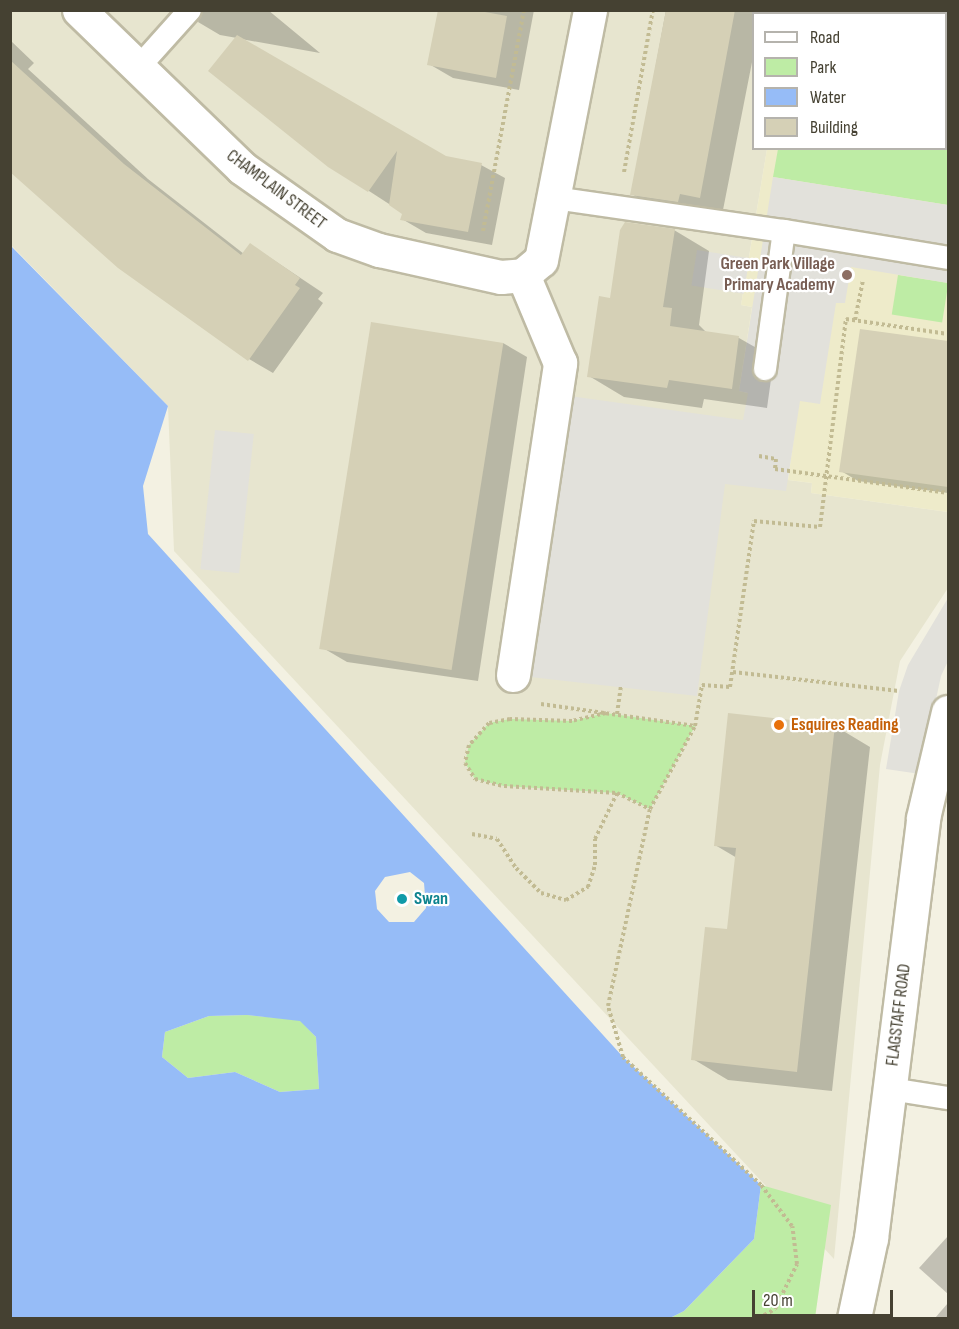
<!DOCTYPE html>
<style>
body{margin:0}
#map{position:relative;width:959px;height:1329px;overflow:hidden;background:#f3f1e2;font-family:"Sofia Sans Condensed",sans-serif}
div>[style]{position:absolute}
.residential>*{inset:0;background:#e7e5cf}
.education>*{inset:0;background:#eeebca}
.green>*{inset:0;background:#beeca5;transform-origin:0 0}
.parking>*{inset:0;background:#e2e1db;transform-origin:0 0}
.water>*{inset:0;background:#96bcf7}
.shadow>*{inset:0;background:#0003}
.building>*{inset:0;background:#d5d0b6;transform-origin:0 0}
.path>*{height:4px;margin-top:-2px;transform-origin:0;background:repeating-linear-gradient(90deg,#c2bb93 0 3px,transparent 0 6px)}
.roads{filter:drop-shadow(2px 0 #bfbba4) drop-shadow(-2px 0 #bfbba4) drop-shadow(0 2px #bfbba4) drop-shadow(0 -2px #bfbba4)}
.service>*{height:22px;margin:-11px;padding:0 11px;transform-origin:11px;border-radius:11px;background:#fff}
.minor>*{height:33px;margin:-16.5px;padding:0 16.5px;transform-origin:16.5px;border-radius:16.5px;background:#fff}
.dots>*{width:16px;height:16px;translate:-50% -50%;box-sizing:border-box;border:3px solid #fff;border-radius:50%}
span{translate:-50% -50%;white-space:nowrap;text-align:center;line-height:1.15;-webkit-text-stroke:4.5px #fff;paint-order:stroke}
.street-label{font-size:18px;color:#454132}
.education-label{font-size:18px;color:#785e54;font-weight:700}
.right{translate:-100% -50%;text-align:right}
.food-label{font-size:18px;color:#c56008;font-weight:700}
.left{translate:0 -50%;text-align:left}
.culture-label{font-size:18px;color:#0d838f;font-weight:700}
.frame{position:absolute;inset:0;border:12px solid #454132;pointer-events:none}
.legend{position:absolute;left:752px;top:12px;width:195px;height:138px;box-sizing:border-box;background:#fff;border:2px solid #b5b3ad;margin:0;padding:8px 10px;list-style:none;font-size:18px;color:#454132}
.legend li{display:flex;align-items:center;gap:12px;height:30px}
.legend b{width:30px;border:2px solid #b5b3ad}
.scale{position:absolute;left:752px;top:1290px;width:141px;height:27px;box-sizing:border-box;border:3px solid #454132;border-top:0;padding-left:8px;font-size:18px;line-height:21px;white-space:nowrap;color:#454132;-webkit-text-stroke:4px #fff;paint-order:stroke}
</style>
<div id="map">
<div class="residential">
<i style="clip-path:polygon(10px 11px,790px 11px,754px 14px,754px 148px,767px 149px,741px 305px,752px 307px,739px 391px,748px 393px,788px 480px,812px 483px,811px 493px,948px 512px,948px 588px,900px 661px,880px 765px,834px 1259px,174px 551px,168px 406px,11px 245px)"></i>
</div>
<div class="education">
<i style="clip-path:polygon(790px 11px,948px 11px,948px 512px,811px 493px,812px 483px,788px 480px,799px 401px,739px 391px,752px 307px,741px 305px,767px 149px,946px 148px,946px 14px,790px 13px)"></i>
</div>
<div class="green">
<i style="clip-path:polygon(799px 11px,948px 11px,948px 205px,773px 177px,778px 149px,946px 148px,946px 14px,799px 13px)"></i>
<i style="left:898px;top:275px;width:51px;height:40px;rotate:9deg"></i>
<i style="clip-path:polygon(606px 713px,695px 726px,650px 809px,617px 793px,504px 786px,475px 779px,465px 763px,469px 745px,489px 723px,510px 719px,572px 721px)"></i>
<i style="clip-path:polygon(247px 1015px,300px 1020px,316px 1037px,319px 1089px,280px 1092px,235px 1072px,188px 1078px,162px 1057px,165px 1032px,209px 1016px)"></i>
<i style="clip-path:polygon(761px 1185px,831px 1205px,815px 1318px,670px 1318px,684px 1311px,754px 1239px)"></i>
</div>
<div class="parking">
<i style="clip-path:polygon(773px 177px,948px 205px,948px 283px,851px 267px,845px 303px,836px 303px,820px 404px,800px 401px,786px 491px,725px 484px,697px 696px,513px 675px,555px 394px,743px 420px,748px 393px,739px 391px)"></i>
<i style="left:697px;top:250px;width:53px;height:36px;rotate:9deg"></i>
<i style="left:215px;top:430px;width:39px;height:140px;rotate:6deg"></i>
<i style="clip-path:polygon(948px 598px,948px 661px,941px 676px,920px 774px,886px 769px,899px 691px,908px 665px)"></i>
</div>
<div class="water">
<i style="clip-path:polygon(evenodd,10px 245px,168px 406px,143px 486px,148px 534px,623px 1057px,761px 1185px,754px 1239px,684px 1311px,670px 1318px,11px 1318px,10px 245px,410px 872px,424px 883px,426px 908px,414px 922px,389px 922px,377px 909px,375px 891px,385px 877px,410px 872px,10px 245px,247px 1015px,300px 1021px,316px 1037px,319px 1089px,280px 1092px,235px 1072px,188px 1078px,162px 1057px,165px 1032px,209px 1016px,247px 1015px)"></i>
</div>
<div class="shadow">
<i style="clip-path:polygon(172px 10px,268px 10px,320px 53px,241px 39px,446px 158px,481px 165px,505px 178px,492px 245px,426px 233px,402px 219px,403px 213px,369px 191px,237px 38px,220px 35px,198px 22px,201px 15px,193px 23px)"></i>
<i style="clip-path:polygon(439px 10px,534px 10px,519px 90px,453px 78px,429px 64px)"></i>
<i style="clip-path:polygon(666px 10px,761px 10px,754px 14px,754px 52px,723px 210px,703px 207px,702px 215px,655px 208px,632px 194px)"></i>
<i style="clip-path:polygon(10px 40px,34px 63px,28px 69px,148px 179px,244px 254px,251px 245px,323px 293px,318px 299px,323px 303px,273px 373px,249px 359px,10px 168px)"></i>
<i style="clip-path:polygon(674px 230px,709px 251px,699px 325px,707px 333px,739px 338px,774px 358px,767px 408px,704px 399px,702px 408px,624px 397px,589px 376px,611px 299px)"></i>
<i style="clip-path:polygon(862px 330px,948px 342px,948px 493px,858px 481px,841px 471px)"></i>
<i style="clip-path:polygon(503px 343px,527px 357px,478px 681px,347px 662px,323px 648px)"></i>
<i style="clip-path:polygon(835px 726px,870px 747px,832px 1091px,728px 1080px,693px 1059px,729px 931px,737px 858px,715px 845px)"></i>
<i style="clip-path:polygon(948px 1236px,948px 1294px,919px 1268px)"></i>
<i style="clip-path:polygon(948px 1303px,948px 1318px,935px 1318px)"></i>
</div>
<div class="building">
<i style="clip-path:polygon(438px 10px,474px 10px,507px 16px,496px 78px,427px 65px)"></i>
<i style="clip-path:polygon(666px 10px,735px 10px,700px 198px,680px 194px,678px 202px,630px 195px)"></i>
<i style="clip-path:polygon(237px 35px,446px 156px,482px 163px,468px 232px,400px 220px,402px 214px,389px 205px,397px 151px,368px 192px,328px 167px,208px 71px)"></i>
<i style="clip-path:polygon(10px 60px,124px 164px,241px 255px,250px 243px,300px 278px,295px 285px,300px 288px,248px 361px,118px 268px,10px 172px)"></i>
<i style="clip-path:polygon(625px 222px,675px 229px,663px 307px,672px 308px,670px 326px,739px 336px,732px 389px,669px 380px,667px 388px,587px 377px,599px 296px,610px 298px,620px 230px)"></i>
<i style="left:371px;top:322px;width:134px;height:331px;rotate:9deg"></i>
<i style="clip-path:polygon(860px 329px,948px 341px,948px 487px,839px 472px)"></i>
<i style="clip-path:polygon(728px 713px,835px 725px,797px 1072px,691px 1060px,705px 927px,727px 929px,736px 848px,714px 846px)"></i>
</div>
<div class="path">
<i style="left:624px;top:172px;width:165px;rotate:-79.9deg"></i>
<i style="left:483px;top:231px;width:225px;rotate:-79.5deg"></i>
<i style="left:855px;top:320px;width:41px;rotate:-78.7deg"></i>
<i style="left:759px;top:456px;width:17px;rotate:10deg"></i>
<i style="left:776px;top:459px;width:10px;rotate:96deg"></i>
<i style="left:775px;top:469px;width:175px;rotate:7.9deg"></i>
<i style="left:733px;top:672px;width:167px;rotate:6.5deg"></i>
<i style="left:541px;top:704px;width:156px;rotate:8.1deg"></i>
<i style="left:606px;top:713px;width:35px;rotate:167deg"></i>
<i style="left:572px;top:721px;width:62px;rotate:-178.2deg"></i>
<i style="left:510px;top:719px;width:21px;rotate:169deg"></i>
<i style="left:489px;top:723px;width:30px;rotate:132deg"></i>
<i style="left:469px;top:745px;width:18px;rotate:103deg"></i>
<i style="left:465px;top:763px;width:19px;rotate:58deg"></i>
<i style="left:475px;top:779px;width:30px;rotate:14deg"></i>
<i style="left:504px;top:786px;width:113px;rotate:3.5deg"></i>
<i style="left:617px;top:793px;width:37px;rotate:26deg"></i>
<i style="left:617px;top:714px;width:28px;rotate:-82deg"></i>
<i style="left:472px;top:834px;width:25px;rotate:11deg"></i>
<i style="left:497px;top:839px;width:35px;rotate:57deg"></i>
<i style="left:516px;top:868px;width:35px;rotate:45deg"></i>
<i style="left:541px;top:893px;width:26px;rotate:16deg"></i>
<i style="left:566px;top:900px;width:26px;rotate:-31deg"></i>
<i style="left:588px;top:887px;width:23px;rotate:-72deg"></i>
<i style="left:595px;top:865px;width:26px;rotate:-90deg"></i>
<i style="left:595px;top:839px;width:51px;rotate:-64.4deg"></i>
<i style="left:759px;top:1318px;width:18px;rotate:-29deg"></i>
<i style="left:775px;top:1309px;width:50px;rotate:-63.9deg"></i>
<i style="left:797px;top:1264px;width:38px;rotate:-97deg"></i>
<i style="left:792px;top:1226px;width:51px;rotate:-127.1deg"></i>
<i style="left:761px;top:1185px;width:188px;rotate:-137.2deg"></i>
<i style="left:623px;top:1057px;width:53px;rotate:-106.4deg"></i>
<i style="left:608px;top:1006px;width:201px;rotate:-78deg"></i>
<i style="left:650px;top:809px;width:94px;rotate:-61.5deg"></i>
<i style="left:695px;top:726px;width:42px;rotate:-80.3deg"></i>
<i style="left:702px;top:685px;width:28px;rotate:4deg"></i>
<i style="left:730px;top:687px;width:168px;rotate:-81.8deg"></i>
<i style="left:754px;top:521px;width:66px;rotate:5.2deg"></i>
<i style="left:820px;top:527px;width:210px;rotate:-82.9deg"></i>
<i style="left:846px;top:319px;width:103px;rotate:8.4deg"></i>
</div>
<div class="roads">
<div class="service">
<i style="left:137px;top:69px;width:79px;rotate:-48.1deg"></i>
<i style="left:554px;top:198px;width:232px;rotate:8.2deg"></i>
<i style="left:765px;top:369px;width:139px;rotate:-82.2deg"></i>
<i style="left:784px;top:231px;width:166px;rotate:9.3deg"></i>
<i style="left:891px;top:1089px;width:58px;rotate:9deg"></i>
</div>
<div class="minor">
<i style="left:79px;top:10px;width:227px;rotate:44.1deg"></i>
<i style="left:242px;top:168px;width:116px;rotate:35.2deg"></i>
<i style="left:337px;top:235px;width:45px;rotate:19.7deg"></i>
<i style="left:379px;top:250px;width:125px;rotate:12.5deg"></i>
<i style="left:501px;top:277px;width:22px;rotate:-5deg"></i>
<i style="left:523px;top:275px;width:23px;rotate:-40deg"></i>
<i style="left:541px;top:260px;width:255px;rotate:-78.9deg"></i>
<i style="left:513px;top:675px;width:316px;rotate:-81.4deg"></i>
<i style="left:560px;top:363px;width:95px;rotate:-112.8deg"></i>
<i style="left:854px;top:1318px;width:82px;rotate:-78deg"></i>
<i style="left:871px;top:1238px;width:423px;rotate:-82.9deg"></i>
<i style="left:923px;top:818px;width:109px;rotate:-76.7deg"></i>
</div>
</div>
<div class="dots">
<i style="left:847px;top:275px;background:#8d6e63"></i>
<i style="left:779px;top:725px;background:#e8710a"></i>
<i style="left:402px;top:899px;background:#0f9aa8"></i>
</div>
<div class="street-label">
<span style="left:276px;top:190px;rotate:37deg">CHAMPLAIN STREET</span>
<span style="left:899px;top:1015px;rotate:-83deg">FLAGSTAFF ROAD</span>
</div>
<div class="education-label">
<span class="right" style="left:835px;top:275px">Green Park Village<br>Primary Academy</span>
</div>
<div class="food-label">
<span class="left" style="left:791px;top:725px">Esquires Reading</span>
</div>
<div class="culture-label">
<span class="left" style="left:414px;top:899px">Swan</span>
</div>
<div class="frame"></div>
<ul class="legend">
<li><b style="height:8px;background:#fff"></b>Road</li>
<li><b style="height:16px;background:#beeca5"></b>Park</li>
<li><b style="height:16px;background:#96bcf7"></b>Water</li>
<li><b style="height:16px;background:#d5d0b6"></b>Building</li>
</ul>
<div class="scale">20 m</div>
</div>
